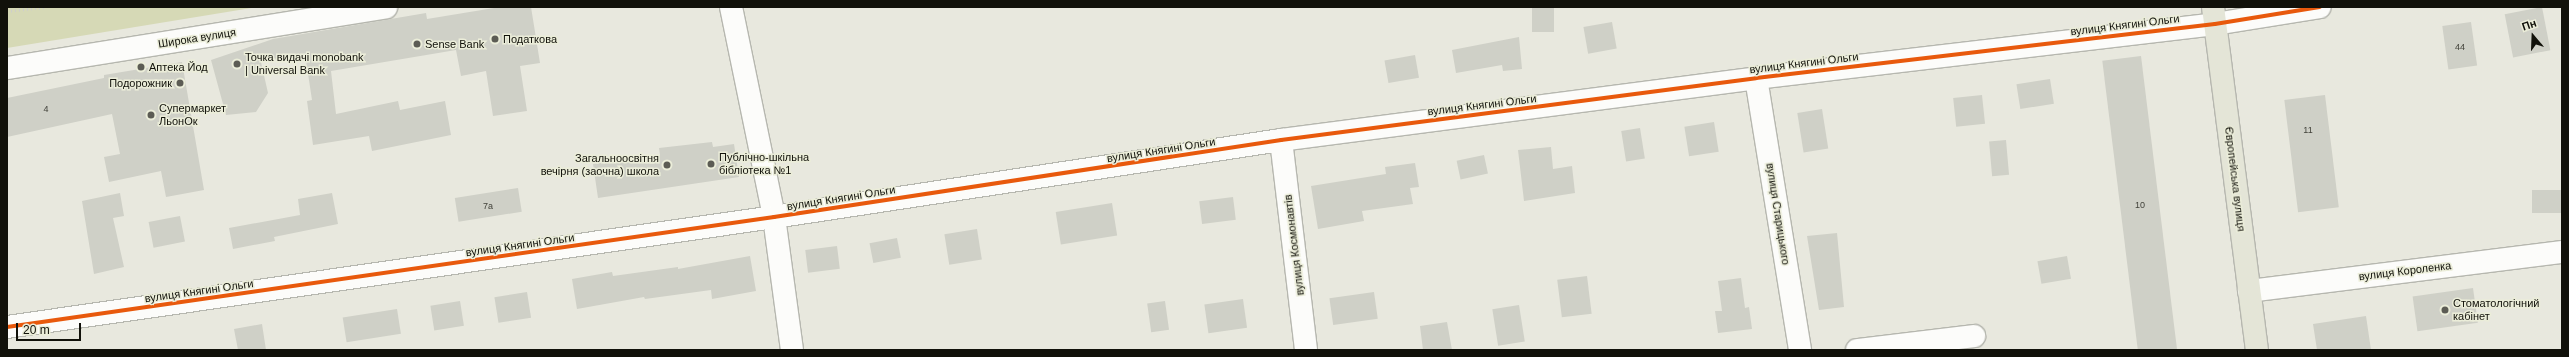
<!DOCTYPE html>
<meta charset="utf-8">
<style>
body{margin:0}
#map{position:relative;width:2569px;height:357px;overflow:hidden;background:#e8e8de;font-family:Helvetica,sans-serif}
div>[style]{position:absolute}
.green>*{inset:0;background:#d6d9b6}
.building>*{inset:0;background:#cfd0c7;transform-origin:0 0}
.path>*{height:2.5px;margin-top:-1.25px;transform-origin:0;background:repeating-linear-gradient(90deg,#cececb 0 1px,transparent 0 4px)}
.roads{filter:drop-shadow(1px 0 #b6b7af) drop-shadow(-1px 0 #b6b7af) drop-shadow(0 1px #b6b7af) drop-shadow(0 -1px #b6b7af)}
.minor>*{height:22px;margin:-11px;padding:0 11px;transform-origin:11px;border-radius:11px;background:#fcfcfa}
.major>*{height:22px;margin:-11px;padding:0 11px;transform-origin:11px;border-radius:11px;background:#e4e5d7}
.cycleway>*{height:4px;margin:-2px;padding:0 2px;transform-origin:2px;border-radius:2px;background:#e8590c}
.dots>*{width:11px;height:11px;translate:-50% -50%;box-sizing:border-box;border:2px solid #ebedd9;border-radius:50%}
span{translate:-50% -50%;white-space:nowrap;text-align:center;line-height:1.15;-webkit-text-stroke:3px #ebedd9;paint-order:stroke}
.number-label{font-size:9px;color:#42423a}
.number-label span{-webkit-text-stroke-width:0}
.street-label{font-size:11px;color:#11110a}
.poi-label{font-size:11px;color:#11110a}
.left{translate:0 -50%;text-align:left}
.right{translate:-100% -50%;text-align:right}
.frame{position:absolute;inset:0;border:8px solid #11110a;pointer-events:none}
.north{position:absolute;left:2513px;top:16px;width:40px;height:40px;-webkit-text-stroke:3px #ebedd9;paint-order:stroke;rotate:341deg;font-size:11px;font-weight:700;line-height:16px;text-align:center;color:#11110a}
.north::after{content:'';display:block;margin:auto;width:14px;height:18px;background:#11110a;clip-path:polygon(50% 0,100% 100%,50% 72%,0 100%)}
.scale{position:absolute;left:16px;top:323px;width:65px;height:18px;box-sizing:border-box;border:2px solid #11110a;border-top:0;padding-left:5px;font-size:12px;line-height:14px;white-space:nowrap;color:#11110a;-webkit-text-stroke:3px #ebedd9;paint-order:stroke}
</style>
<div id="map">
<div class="green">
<i style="clip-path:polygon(7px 7px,257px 7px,7px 48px)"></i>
</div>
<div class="building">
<i style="clip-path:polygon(500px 7px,531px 7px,540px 63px,520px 66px,527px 111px,493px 116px,486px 71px,461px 76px,456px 50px,331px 71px,336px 114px,398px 101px,400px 110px,445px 101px,451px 135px,372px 151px,369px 136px,313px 145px,307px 101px,312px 100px,305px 54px,261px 62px,268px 93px,256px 112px,226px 115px,211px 60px,273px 39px,426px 13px,427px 19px)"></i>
<i style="left:1532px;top:7px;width:22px;height:25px"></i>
<i style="left:2542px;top:7px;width:44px;height:38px;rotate:79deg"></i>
<i style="left:1612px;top:22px;width:27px;height:29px;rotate:80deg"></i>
<i style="left:2471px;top:22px;width:44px;height:29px;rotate:82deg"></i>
<i style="clip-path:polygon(1519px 37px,1522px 69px,1503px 71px,1502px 65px,1456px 73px,1452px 50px)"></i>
<i style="left:1415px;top:55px;width:23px;height:31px;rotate:80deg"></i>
<i style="left:2141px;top:56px;width:296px;height:39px;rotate:83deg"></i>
<i style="clip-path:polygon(182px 62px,204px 190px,166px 197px,161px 171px,109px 182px,104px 157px,120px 154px,112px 114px,7px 137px,7px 98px,104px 78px,104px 75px)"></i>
<i style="left:2050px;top:79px;width:25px;height:34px;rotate:81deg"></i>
<i style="left:1982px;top:95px;width:29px;height:29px;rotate:84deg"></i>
<i style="left:2325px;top:95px;width:113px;height:41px;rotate:83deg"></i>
<i style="left:1822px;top:109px;width:40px;height:25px;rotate:81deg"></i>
<i style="left:1714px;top:122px;width:30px;height:30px;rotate:81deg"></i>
<i style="left:1640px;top:128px;width:31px;height:19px;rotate:81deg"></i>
<i style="left:2006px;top:140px;width:35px;height:17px;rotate:85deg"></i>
<i style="clip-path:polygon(712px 142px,713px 147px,734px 144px,739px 177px,598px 198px,593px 164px,660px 155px,659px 148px)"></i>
<i style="clip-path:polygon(1551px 147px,1553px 169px,1572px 166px,1575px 193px,1524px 201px,1518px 150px)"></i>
<i style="left:1484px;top:155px;width:19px;height:28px;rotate:78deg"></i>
<i style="clip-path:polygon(1415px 163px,1419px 187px,1410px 188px,1413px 204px,1362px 211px,1364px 221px,1318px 229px,1311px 186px,1386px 174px,1385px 167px)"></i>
<i style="left:518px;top:188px;width:24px;height:64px;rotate:81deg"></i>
<i style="left:2562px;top:190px;width:23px;height:30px;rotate:90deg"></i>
<i style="clip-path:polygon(120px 193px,124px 216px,113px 218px,124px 267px,94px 274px,82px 201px)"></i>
<i style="clip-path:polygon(332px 193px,338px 224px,274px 237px,275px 241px,233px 249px,229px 228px,300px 215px,298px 199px)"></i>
<i style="left:1233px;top:197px;width:23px;height:34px;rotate:83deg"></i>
<i style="left:1112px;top:203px;width:33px;height:57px;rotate:81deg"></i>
<i style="left:180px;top:216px;width:26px;height:32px;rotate:79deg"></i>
<i style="left:977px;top:229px;width:31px;height:33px;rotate:81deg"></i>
<i style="clip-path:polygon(1837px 233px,1844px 307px,1819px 310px,1807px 236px)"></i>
<i style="left:897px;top:238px;width:20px;height:28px;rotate:79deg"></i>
<i style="left:837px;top:246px;width:23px;height:32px;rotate:83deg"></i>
<i style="clip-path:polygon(750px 256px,756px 291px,712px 299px,711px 290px,645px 299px,644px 297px,577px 309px,572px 279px,612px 272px,613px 276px,678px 267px,678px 269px)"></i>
<i style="left:2067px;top:256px;width:23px;height:30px;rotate:80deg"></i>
<i style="left:1587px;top:276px;width:38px;height:30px;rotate:83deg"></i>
<i style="clip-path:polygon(1741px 278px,1745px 308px,1749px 307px,1752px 329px,1718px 333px,1715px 311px,1722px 311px,1718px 281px)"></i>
<i style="left:2473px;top:288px;width:35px;height:61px;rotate:82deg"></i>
<i style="left:527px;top:292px;width:26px;height:33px;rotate:81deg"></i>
<i style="left:1374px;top:292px;width:27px;height:45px;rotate:82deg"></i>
<i style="left:1243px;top:299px;width:29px;height:39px;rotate:82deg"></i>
<i style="left:460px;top:301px;width:25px;height:30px;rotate:81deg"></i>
<i style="left:1165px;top:301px;width:29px;height:18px;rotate:82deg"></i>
<i style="left:1519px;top:305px;width:37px;height:27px;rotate:81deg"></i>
<i style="left:397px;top:309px;width:25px;height:55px;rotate:81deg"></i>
<i style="clip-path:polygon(2366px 316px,2371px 350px,2317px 350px,2313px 324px)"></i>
<i style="clip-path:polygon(1447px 322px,1452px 350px,1423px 350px,1420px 326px)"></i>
<i style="clip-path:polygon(262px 324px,266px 350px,238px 350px,234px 329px)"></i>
</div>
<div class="path">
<i style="left:7px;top:11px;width:38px;rotate:-6deg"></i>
</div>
<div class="roads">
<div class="minor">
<i style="left:731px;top:7px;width:214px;rotate:78.4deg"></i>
<i style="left:774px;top:217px;width:134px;rotate:82.3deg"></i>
<i style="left:7px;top:68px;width:384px;rotate:-9.1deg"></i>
<i style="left:1756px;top:78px;width:276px;rotate:80.8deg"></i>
<i style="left:1281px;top:140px;width:211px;rotate:83.2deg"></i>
<i style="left:2249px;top:291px;width:315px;rotate:-7.1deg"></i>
<i style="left:7px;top:327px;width:775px;rotate:-8.16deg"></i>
<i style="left:774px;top:217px;width:513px;rotate:-8.64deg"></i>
<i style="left:1281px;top:140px;width:479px;rotate:-7.4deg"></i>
<i style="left:1756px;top:78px;width:462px;rotate:-6.7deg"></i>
<i style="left:2215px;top:24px;width:106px;rotate:-9.2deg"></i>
<i style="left:1857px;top:350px;width:118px;rotate:-6.8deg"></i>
</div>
<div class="major">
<i style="left:2213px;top:7px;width:346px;rotate:82.7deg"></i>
</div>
</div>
<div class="cycleway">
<i style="left:7px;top:327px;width:775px;rotate:-8.16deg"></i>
<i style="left:774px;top:217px;width:513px;rotate:-8.64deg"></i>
<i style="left:1281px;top:140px;width:479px;rotate:-7.4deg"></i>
<i style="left:1756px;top:78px;width:462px;rotate:-6.7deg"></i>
<i style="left:2215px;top:24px;width:106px;rotate:-9.2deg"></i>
</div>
<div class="dots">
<i style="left:495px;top:39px;background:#5c5c54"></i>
<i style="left:417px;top:44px;background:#5c5c54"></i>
<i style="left:237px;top:64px;background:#5c5c54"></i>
<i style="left:141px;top:67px;background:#5c5c54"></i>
<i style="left:180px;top:83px;background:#5c5c54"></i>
<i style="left:151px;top:115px;background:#5c5c54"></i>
<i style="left:711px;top:164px;background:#5c5c54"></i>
<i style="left:667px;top:165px;background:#5c5c54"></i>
<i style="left:2445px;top:310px;background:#5c5c54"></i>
</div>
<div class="number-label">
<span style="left:2460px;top:47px">44</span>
<span style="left:46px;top:109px">4</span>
<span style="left:2308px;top:130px">11</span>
<span style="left:2140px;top:205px">10</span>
<span style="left:488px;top:206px">7а</span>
</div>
<div class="street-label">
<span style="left:2125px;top:25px;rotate:-7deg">вулиця Княгині Ольги</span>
<span style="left:197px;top:38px;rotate:-9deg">Широка вулиця</span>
<span style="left:1804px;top:63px;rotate:-7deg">вулиця Княгині Ольги</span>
<span style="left:1482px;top:105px;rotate:-7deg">вулиця Княгині Ольги</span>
<span style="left:1161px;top:150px;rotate:-9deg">вулиця Княгині Ольги</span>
<span style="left:2235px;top:179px;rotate:83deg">Європейська вулиця</span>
<span style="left:841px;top:198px;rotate:-9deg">вулиця Княгині Ольги</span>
<span style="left:1778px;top:214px;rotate:81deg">вулиця Старицького</span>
<span style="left:520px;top:245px;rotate:-8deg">вулиця Княгині Ольги</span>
<span style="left:1294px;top:245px;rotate:-97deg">вулиця Космонавтів</span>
<span style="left:2405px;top:271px;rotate:-7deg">вулиця Короленка</span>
<span style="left:199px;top:291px;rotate:-8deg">вулиця Княгині Ольги</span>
</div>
<div class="poi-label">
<span class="left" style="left:503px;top:39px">Податкова</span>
<span class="left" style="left:425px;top:44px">Sense Bank</span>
<span class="left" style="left:245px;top:64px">Точка видачі monobank<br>| Universal Bank</span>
<span class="left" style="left:149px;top:67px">Аптека Йод</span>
<span class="right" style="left:172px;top:83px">Подорожник</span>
<span class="left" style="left:159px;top:115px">Супермаркет<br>ЛьонОк</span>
<span class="left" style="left:719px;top:164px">Публічно-шкільна<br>бібліотека №1</span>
<span class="right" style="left:659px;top:165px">Загальноосвітня<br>вечірня (заочна) школа</span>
<span class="left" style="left:2453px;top:310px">Стоматологічний<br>кабінет</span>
</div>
<div class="frame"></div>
<div class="north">Пн</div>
<div class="scale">20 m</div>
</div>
